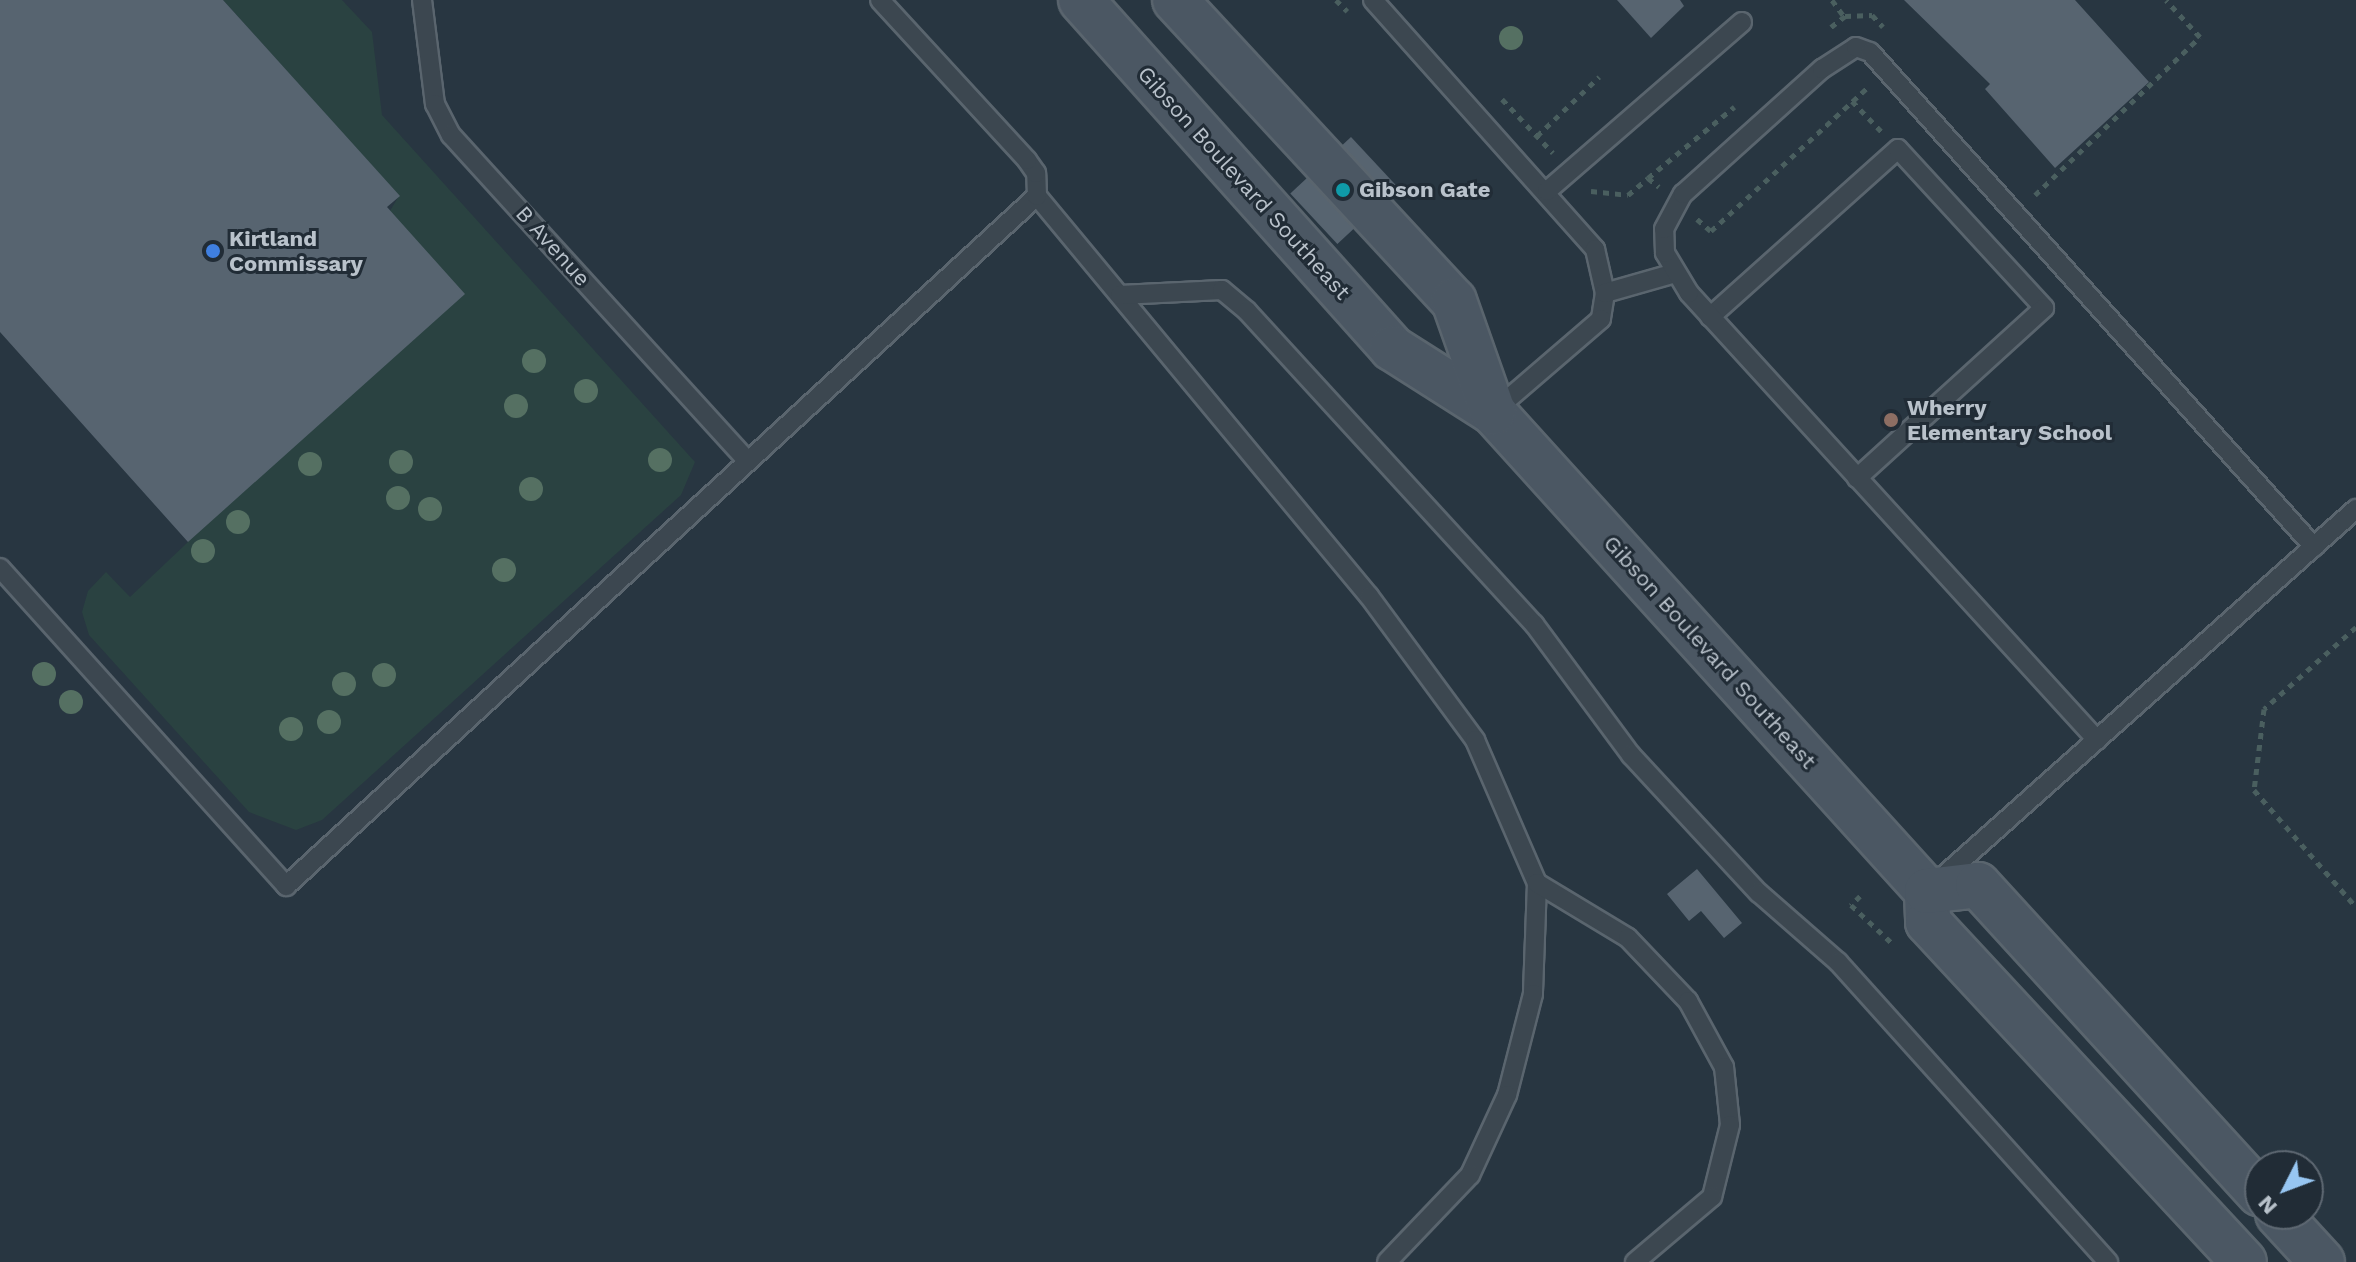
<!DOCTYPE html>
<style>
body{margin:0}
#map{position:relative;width:2356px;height:1262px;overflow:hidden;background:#283641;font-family:"Work Sans",sans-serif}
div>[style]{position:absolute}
.green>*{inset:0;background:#2a4241}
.building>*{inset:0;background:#576470;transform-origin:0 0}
.path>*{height:5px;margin-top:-2.5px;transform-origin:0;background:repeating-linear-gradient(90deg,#4a5f5f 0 6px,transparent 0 12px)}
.roads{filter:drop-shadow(2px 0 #5a656e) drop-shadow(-2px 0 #5a656e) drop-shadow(0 2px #5a656e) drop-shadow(0 -2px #5a656e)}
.service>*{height:18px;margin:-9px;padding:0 9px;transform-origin:9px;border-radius:9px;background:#3c4750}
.secondary>*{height:44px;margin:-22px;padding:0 22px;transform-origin:22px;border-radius:22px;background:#4b5763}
.trees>*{width:24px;height:24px;margin:-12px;border-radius:50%;background:#557062}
.dots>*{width:22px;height:22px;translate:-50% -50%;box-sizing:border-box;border:4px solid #212c36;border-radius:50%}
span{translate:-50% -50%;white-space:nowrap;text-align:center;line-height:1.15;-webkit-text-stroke:6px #212c36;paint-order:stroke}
.street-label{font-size:22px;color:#b9c2cb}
.poi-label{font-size:22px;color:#b9c2cb;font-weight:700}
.left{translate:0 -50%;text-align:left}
.north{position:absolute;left:2244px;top:1150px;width:80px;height:80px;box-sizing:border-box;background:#212c36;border:2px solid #5e6872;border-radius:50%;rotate:228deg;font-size:22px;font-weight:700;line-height:32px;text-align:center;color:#b9c2cb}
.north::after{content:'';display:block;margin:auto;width:28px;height:36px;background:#97c6f2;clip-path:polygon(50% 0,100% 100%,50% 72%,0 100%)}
</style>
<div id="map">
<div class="green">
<i style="clip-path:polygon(223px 0,342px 0,372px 32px,382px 115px,695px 462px,681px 495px,322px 820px,296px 830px,249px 812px,89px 635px,82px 612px,88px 591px,106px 572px,130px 597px,188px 542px,399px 196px)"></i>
</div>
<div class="building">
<i style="clip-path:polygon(0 0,223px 0,400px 196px,387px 207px,465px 294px,188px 542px,0 332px)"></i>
<i style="clip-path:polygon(1617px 0,1680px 0,1684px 6px,1651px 38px)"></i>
<i style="clip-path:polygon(1904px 0,2075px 0,2149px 82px,2055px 168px,1985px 89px,1990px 84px)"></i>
<i style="left:1351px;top:137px;width:69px;height:83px;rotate:47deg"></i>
<i style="clip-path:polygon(1697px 869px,1742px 923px,1724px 938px,1701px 911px,1689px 921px,1667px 894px)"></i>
</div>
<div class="path">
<i style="left:1336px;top:0;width:16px;rotate:45deg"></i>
<i style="left:1832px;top:0;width:22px;rotate:54deg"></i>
<i style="left:1831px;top:27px;width:18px;rotate:-38deg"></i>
<i style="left:1845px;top:16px;width:27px;rotate:-2deg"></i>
<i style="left:1872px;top:15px;width:16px;rotate:47deg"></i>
<i style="left:1502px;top:99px;width:74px;rotate:46.6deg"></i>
<i style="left:1852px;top:101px;width:42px;rotate:46deg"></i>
<i style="left:1537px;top:136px;width:86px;rotate:-43.6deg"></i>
<i style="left:1648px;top:178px;width:112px;rotate:-39.5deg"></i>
<i style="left:1591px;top:191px;width:37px;rotate:6deg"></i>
<i style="left:1628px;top:195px;width:26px;rotate:-40deg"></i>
<i style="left:1648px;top:178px;width:14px;rotate:39deg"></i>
<i style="left:2035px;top:195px;width:228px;rotate:-43.8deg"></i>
<i style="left:2200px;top:37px;width:50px;rotate:-132.6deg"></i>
<i style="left:1697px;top:219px;width:18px;rotate:41deg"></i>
<i style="left:1711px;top:231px;width:212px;rotate:-42.5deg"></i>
<i style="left:2356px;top:627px;width:123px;rotate:138.3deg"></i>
<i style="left:2264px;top:709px;width:82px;rotate:97deg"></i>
<i style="left:2254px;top:790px;width:155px;rotate:48.9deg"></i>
<i style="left:1860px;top:896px;width:13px;rotate:135deg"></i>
<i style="left:1851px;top:905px;width:57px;rotate:42.9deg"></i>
</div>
<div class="roads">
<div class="service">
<i style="left:422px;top:0;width:105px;rotate:82.9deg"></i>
<i style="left:435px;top:104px;width:35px;rotate:63deg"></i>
<i style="left:451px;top:135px;width:441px;rotate:47.7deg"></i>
<i style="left:1373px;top:0;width:334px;rotate:48.3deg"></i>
<i style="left:1595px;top:249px;width:45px;rotate:77.2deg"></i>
<i style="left:1605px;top:293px;width:26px;rotate:99deg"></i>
<i style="left:1601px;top:319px;width:143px;rotate:139.3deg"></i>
<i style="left:1547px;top:191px;width:258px;rotate:-40.9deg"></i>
<i style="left:1037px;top:196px;width:520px;rotate:50.31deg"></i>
<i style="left:1369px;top:596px;width:179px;rotate:53.6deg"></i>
<i style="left:1475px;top:740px;width:156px;rotate:66.6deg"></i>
<i style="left:1537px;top:883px;width:111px;rotate:92.1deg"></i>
<i style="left:1533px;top:994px;width:104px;rotate:104.4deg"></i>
<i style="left:1507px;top:1095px;width:88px;rotate:114.8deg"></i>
<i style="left:1470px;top:1175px;width:120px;rotate:133.7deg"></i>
<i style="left:1605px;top:293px;width:73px;rotate:-15.9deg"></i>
<i style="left:1120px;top:295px;width:102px;rotate:-2.8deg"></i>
<i style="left:1222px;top:290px;width:33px;rotate:40deg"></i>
<i style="left:1247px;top:311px;width:425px;rotate:47.5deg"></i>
<i style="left:1534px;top:624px;width:163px;rotate:53.5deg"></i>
<i style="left:1631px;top:755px;width:188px;rotate:47.2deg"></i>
<i style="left:1759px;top:893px;width:105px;rotate:41.1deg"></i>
<i style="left:1838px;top:962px;width:404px;rotate:48deg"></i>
<i style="left:1710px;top:317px;width:252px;rotate:-41.8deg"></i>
<i style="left:1898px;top:149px;width:216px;rotate:47.4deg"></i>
<i style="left:2044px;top:308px;width:253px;rotate:137.7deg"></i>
<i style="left:0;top:568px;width:428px;rotate:48deg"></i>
<i style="left:286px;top:886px;width:1020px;rotate:-42.58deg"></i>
<i style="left:1037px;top:196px;width:23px;rotate:-92deg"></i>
<i style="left:1036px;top:173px;width:16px;rotate:-125deg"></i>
<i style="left:1027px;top:160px;width:217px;rotate:-132.6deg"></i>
<i style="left:2097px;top:740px;width:605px;rotate:-132.39deg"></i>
<i style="left:1689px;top:293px;width:47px;rotate:-121deg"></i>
<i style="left:1665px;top:253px;width:24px;rotate:-92deg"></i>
<i style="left:1664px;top:229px;width:40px;rotate:-62deg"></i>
<i style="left:1683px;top:194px;width:187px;rotate:-42deg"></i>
<i style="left:1822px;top:69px;width:40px;rotate:-32.9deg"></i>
<i style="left:1856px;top:47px;width:15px;rotate:20deg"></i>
<i style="left:1870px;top:52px;width:665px;rotate:48.11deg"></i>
<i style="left:1938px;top:881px;width:560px;rotate:-41.67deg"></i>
<i style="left:1537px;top:883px;width:106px;rotate:31.1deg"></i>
<i style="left:1628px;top:938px;width:87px;rotate:46.4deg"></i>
<i style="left:1688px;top:1001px;width:75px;rotate:61.4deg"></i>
<i style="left:1724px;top:1067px;width:58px;rotate:84.1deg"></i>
<i style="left:1730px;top:1125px;width:74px;rotate:104deg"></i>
<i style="left:1712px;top:1197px;width:101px;rotate:139.8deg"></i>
</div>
<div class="secondary">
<i style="left:1081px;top:0;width:467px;rotate:48.2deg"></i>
<i style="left:1392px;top:348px;width:120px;rotate:32.4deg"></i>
<i style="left:1493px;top:412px;width:646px;rotate:47.82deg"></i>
<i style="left:1927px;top:891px;width:31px;rotate:88deg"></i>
<i style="left:1928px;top:922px;width:464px;rotate:47.1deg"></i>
<i style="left:1175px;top:0;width:410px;rotate:47.2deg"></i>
<i style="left:1454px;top:301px;width:118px;rotate:70.6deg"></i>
<i style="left:1927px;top:891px;width:51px;rotate:-6.7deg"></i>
<i style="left:1978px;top:885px;width:418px;rotate:47.6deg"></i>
<i style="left:2278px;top:1214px;width:65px;rotate:47.5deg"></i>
</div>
</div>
<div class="trees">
<i style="left:1511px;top:38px"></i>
<i style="left:534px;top:361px"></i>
<i style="left:586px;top:391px"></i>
<i style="left:516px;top:406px"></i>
<i style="left:660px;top:460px"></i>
<i style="left:401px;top:462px"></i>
<i style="left:310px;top:464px"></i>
<i style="left:531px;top:489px"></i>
<i style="left:398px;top:498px"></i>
<i style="left:430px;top:509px"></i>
<i style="left:238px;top:522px"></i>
<i style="left:203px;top:551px"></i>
<i style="left:504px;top:570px"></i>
<i style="left:44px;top:674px"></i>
<i style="left:384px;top:675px"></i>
<i style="left:344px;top:684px"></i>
<i style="left:71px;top:702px"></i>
<i style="left:329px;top:722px"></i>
<i style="left:291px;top:729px"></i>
</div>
<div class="dots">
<i style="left:1343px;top:190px;background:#0f9aa8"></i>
<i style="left:213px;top:251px;background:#3f7fe0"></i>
<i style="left:1891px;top:420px;background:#8d6e63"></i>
</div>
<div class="street-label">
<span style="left:1244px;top:183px;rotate:48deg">Gibson Boulevard Southeast</span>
<span style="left:553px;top:246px;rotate:48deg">B Avenue</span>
<span style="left:1710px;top:652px;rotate:48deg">Gibson Boulevard Southeast</span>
</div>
<div class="poi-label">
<span class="left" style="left:1359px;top:190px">Gibson Gate</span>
<span class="left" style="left:229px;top:251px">Kirtland<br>Commissary</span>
<span class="left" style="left:1907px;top:420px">Wherry<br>Elementary School</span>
</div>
<div class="north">N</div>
</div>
